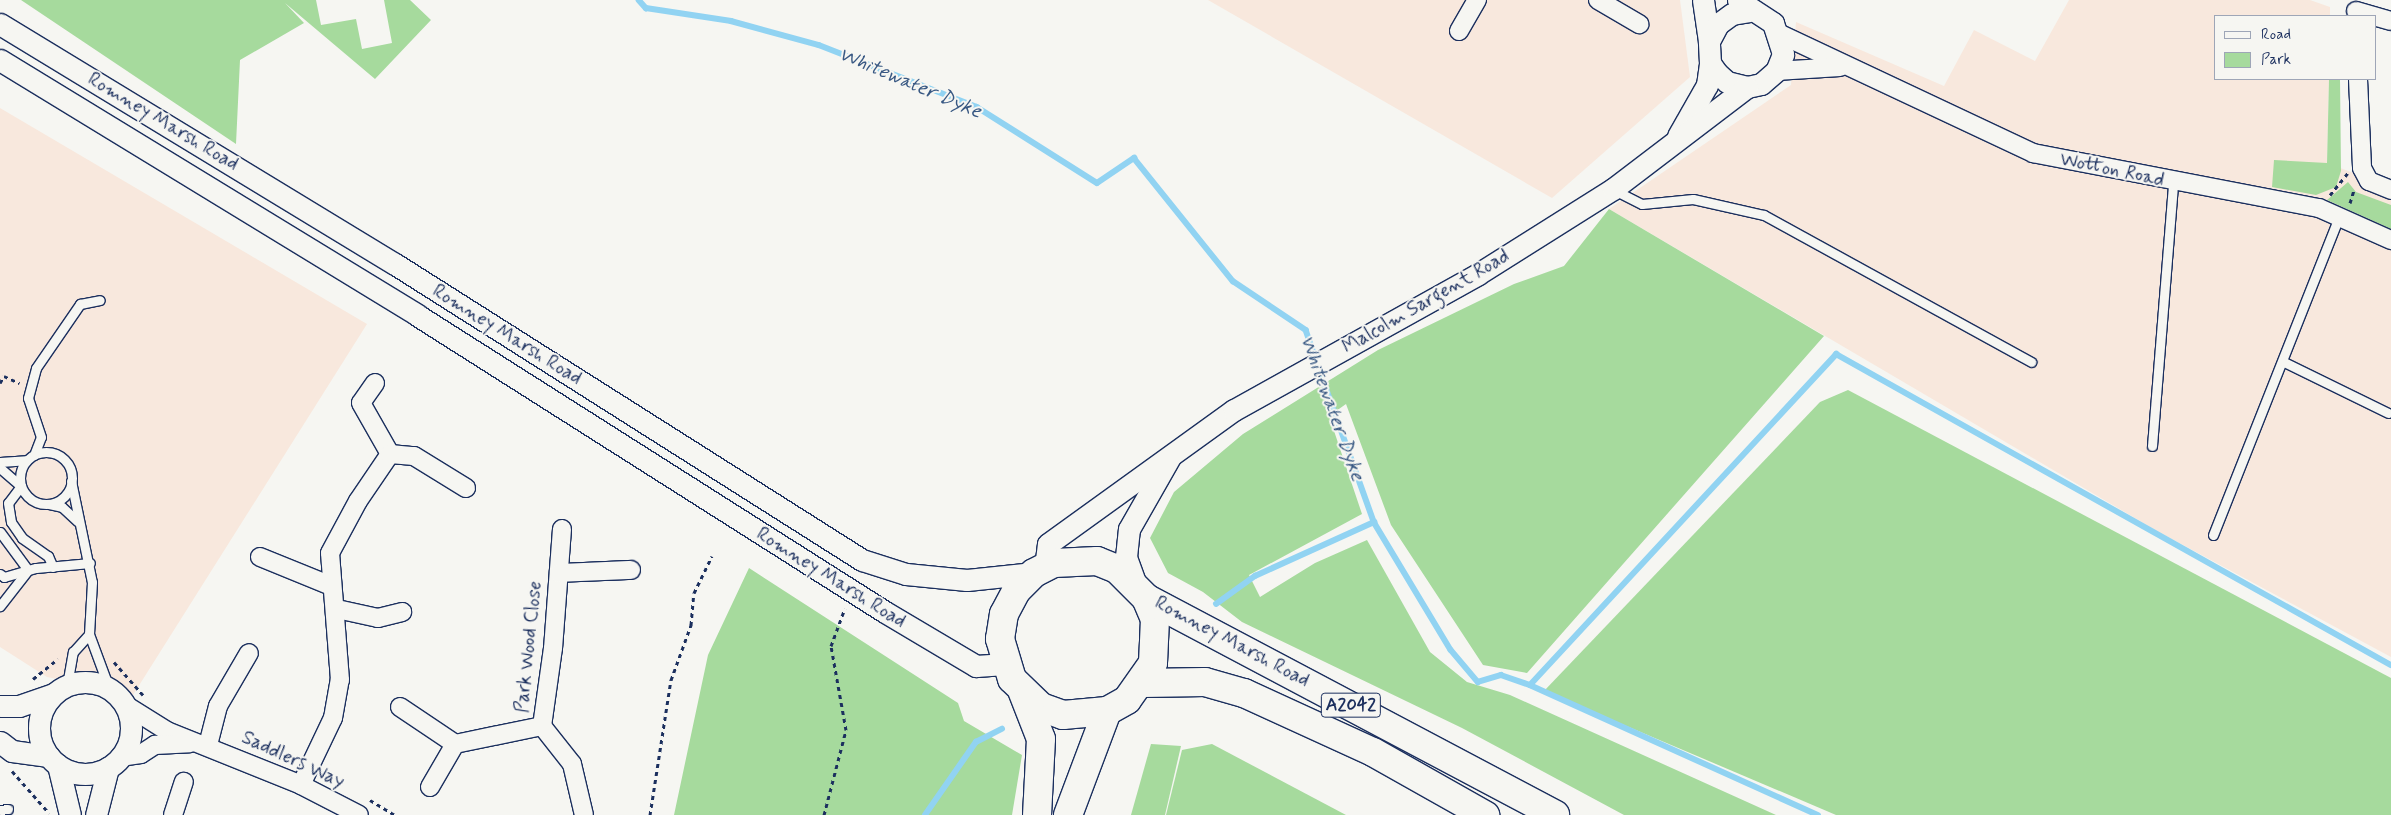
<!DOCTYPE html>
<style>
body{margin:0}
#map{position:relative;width:2391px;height:815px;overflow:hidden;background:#f6f6f2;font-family:Mynerve,sans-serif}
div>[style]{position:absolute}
.built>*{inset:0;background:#f8e8dd}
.green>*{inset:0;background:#a6da9d}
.stream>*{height:5.5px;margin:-2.75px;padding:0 2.75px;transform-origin:2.75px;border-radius:2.75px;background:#91d3f2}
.path>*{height:3px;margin-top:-1.5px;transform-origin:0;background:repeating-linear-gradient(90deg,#1b2f5e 0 4px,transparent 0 8px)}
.roads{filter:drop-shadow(1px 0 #1b2f5e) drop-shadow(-1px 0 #1b2f5e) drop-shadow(0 1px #1b2f5e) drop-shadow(0 -1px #1b2f5e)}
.service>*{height:9px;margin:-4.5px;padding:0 4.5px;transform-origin:4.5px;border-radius:4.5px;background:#f6f6f2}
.service>.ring{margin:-4.5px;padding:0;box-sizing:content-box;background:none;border:9px solid #f6f6f2;border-radius:50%}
.minor>*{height:18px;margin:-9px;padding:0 9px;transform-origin:9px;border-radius:9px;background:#f6f6f2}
.tertiary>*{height:21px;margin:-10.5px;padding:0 10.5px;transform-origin:10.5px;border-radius:10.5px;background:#f6f6f2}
.tertiary>.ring{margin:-10.5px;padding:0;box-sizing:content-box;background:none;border:21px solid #f6f6f2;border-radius:50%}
.primary>*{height:28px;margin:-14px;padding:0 14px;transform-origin:14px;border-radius:14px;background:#f6f6f2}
span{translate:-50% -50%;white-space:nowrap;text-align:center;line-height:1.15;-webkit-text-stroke:4px #f6f6f2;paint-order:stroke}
.shield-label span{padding:1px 4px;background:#f6f6f2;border:1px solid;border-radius:4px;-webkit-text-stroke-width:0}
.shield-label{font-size:18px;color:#1b2f5e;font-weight:700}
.street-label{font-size:19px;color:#1b2f5e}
.water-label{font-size:20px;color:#385883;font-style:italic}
.legend{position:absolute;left:2214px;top:15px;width:162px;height:65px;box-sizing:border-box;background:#f6f6f2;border:1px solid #9ea6b7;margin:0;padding:6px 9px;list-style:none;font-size:15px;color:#1b2f5e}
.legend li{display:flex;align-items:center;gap:10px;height:25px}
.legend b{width:25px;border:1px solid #9ea6b7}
</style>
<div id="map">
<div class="built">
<i style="clip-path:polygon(1208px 0,1680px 0,1690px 77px,1552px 198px)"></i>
<i style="clip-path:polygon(2069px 0,2310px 0,2330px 7px,2330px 16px,2215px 16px,2215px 79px,2329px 79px,2327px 163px,2391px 187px,2391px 657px,2157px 531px,1609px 209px,1791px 85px,1796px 22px,1944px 86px,1974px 30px,2035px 61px)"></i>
<i style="clip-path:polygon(0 108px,367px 324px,133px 695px,47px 677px,0 647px)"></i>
</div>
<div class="green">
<i style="clip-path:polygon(21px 0,316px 0,321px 25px,356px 19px,362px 49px,392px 43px,384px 0,410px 0,431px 20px,375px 79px,285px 3px,304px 23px,240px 60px,236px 144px)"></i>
<i style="clip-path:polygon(2329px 79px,2340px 79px,2341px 171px,2336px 187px,2316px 195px,2272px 187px,2274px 160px,2327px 163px)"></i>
<i style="clip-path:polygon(2348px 182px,2356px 192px,2391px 205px,2391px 229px,2327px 200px)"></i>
<i style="clip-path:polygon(1609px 209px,1824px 336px,1527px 673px,1483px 665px,1391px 525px,1346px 404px,1329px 416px,1362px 514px,1249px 575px,1260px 597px,1315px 563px,1367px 540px,1430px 652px,1467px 682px,1510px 695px,1776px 815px,1624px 815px,1462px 728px,1242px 622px,1203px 592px,1168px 573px,1150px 538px,1174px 492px,1243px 434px,1378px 350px,1514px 284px,1564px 266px)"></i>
<i style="clip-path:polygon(1848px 390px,2391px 678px,2391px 815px,1836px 815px,1544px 691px,1820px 402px)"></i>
<i style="clip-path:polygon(749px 568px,958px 703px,964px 721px,1022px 755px,1012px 815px,674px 815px,708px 655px)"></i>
<i style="clip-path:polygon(1151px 744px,1181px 746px,1165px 815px,1131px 815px)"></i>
<i style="clip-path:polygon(1212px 744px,1346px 815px,1166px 815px,1182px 750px)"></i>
</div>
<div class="stream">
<i style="left:639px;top:0;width:11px;rotate:49deg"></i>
<i style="left:646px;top:8px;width:86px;rotate:8.7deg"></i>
<i style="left:731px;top:21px;width:91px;rotate:15.3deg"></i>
<i style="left:819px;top:45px;width:170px;rotate:21.4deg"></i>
<i style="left:977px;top:107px;width:142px;rotate:32.3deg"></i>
<i style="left:1097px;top:183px;width:45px;rotate:-34deg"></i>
<i style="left:1134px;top:158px;width:158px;rotate:51.2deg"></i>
<i style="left:1233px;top:281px;width:88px;rotate:33.9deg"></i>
<i style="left:1306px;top:330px;width:31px;rotate:71deg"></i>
<i style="left:1319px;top:368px;width:164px;rotate:70.3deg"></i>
<i style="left:1374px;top:522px;width:149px;rotate:59deg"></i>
<i style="left:1451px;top:650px;width:42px;rotate:49.8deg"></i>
<i style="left:1478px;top:682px;width:24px;rotate:-17deg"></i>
<i style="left:1501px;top:675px;width:31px;rotate:19deg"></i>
<i style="left:1530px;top:685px;width:316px;rotate:24.3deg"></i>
<i style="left:1216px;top:604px;width:48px;rotate:-35.7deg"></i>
<i style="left:1255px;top:576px;width:131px;rotate:-24.4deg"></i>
<i style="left:1530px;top:685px;width:451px;rotate:-47.2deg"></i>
<i style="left:1836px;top:354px;width:636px;rotate:29.26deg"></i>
<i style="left:925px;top:815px;width:89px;rotate:-55.1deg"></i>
<i style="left:976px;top:742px;width:29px;rotate:-27deg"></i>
</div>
<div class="path">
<i style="left:2330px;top:195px;width:28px;rotate:-51deg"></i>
<i style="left:2350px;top:203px;width:14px;rotate:-73deg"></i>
<i style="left:0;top:383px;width:8px;rotate:-60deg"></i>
<i style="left:4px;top:376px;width:17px;rotate:25deg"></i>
<i style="left:114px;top:662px;width:44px;rotate:48.7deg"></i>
<i style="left:33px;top:679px;width:32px;rotate:-39deg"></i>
<i style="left:12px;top:771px;width:56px;rotate:48.6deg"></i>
<i style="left:370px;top:800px;width:29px;rotate:31deg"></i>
<i style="left:650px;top:815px;width:137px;rotate:-81.2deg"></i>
<i style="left:671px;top:680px;width:59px;rotate:-70deg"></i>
<i style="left:691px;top:625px;width:32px;rotate:-85deg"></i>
<i style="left:694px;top:593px;width:41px;rotate:-64.1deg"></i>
<i style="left:824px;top:815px;width:88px;rotate:-75.5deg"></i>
<i style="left:846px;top:730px;width:85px;rotate:-100.1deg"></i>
<i style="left:831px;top:646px;width:40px;rotate:-69.8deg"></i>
</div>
<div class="roads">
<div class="service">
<i style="left:1614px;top:190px;width:31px;rotate:27deg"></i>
<i style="left:1642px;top:204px;width:51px;rotate:-5.6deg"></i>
<i style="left:1693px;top:199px;width:73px;rotate:12.7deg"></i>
<i style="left:1764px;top:215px;width:305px;rotate:28.8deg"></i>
<i style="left:2284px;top:362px;width:116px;rotate:26.1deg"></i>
<i style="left:2152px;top:446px;width:264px;rotate:-85.4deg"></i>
<i class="ring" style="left:20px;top:452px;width:43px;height:43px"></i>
<i style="left:34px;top:455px;width:19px;rotate:-69deg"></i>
<i style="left:41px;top:437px;width:41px;rotate:-108.4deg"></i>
<i style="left:28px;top:398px;width:31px;rotate:-75deg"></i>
<i style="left:36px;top:368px;width:78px;rotate:-55.5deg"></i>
<i style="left:80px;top:304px;width:20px;rotate:-11deg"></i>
<i style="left:0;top:462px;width:26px;rotate:-4deg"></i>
<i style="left:0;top:468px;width:28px;rotate:41deg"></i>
<i style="left:21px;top:486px;width:21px;rotate:127deg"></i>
<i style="left:8px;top:503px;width:19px;rotate:81deg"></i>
<i style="left:11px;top:522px;width:19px;rotate:55deg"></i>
<i style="left:22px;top:538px;width:32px;rotate:35deg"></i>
<i style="left:48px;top:556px;width:12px;rotate:66deg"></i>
<i style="left:71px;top:481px;width:103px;rotate:78.3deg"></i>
<i style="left:92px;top:582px;width:52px;rotate:93.3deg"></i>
<i style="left:89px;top:634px;width:58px;rotate:69.7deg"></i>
<i style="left:49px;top:504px;width:13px;rotate:13deg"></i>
<i style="left:62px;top:507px;width:21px;rotate:43deg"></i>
<i style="left:0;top:532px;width:47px;rotate:53.6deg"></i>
<i style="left:28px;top:570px;width:46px;rotate:127.9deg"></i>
<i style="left:2213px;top:535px;width:344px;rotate:-68.4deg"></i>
<i style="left:0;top:574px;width:5px;rotate:37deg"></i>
<i style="left:4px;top:577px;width:33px;rotate:-16deg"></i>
<i style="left:36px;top:568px;width:54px;rotate:-5.3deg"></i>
<i style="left:67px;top:685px;width:34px;rotate:-80deg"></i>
<i style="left:73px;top:652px;width:24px;rotate:-48deg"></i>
<i style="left:0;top:810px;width:8px;rotate:-7deg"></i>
</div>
<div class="minor">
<i style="left:1598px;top:0;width:48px;rotate:30.3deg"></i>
<i style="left:2356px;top:11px;width:36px;rotate:16deg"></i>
<i style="left:1459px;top:31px;width:36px;rotate:-60deg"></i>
<i style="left:1780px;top:34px;width:280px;rotate:25.2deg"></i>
<i style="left:2033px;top:153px;width:291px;rotate:10.9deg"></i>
<i style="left:2319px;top:208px;width:79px;rotate:24deg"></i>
<i style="left:1776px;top:71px;width:64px;rotate:-3.6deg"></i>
<i style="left:2358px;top:79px;width:89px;rotate:87.4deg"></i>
<i style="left:2362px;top:168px;width:15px;rotate:62deg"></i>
<i style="left:2369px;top:181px;width:24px;rotate:22deg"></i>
<i style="left:375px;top:383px;width:24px;rotate:125deg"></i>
<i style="left:361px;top:403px;width:59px;rotate:60.4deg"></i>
<i style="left:562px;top:529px;width:119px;rotate:94.3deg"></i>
<i style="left:553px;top:648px;width:79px;rotate:98deg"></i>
<i style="left:542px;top:726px;width:48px;rotate:51.7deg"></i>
<i style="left:572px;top:764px;width:52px;rotate:76.8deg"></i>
<i style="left:260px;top:557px;width:74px;rotate:22.1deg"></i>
<i style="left:559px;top:573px;width:72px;rotate:-2.4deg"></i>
<i style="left:337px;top:609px;width:42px;rotate:12.4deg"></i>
<i style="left:378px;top:618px;width:25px;rotate:-14deg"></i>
<i style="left:124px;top:704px;width:51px;rotate:32.1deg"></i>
<i style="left:167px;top:731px;width:144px;rotate:21.9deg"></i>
<i style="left:301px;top:785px;width:65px;rotate:27.3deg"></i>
<i style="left:400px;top:707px;width:66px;rotate:33.9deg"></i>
<i style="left:455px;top:744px;width:89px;rotate:-11.7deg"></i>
<i style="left:208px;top:745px;width:40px;rotate:-75.6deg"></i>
<i style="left:218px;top:706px;width:61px;rotate:-59.7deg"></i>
<i style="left:120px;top:757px;width:21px;rotate:-8deg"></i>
<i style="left:141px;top:754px;width:17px;rotate:-33deg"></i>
<i style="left:155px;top:745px;width:35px;rotate:-3deg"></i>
<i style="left:301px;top:785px;width:74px;rotate:-64.5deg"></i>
<i style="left:333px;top:718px;width:39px;rotate:-80deg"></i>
<i style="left:340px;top:680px;width:127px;rotate:-94.5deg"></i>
<i style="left:330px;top:553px;width:59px;rotate:-61.7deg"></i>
<i style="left:358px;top:501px;width:57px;rotate:-55.8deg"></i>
<i style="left:390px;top:454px;width:24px;rotate:5deg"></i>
<i style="left:414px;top:456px;width:61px;rotate:31.6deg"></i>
<i style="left:430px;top:787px;width:50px;rotate:-59.8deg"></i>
<i style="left:173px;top:815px;width:35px;rotate:-72deg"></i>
</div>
<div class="tertiary">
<i style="left:1703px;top:0;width:41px;rotate:81.7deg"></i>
<i style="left:1738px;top:0;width:42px;rotate:33.3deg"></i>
<i style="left:1773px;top:23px;width:33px;rotate:72deg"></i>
<i style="left:1783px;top:54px;width:18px;rotate:112deg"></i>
<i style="left:1776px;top:71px;width:20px;rotate:139deg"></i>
<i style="left:1761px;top:84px;width:14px;rotate:168deg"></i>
<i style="left:1747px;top:87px;width:21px;rotate:-166deg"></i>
<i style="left:1727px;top:82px;width:13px;rotate:-138deg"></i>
<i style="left:1717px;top:73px;width:12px;rotate:-125deg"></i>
<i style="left:1710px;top:63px;width:22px;rotate:-93deg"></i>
<i style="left:1709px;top:41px;width:19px;rotate:-62deg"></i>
<i style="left:1718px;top:24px;width:17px;rotate:-36deg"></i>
<i style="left:1732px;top:14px;width:17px;rotate:-10deg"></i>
<i style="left:0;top:24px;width:462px;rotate:31.3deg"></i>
<i style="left:395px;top:264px;width:553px;rotate:32.37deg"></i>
<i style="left:862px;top:560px;width:46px;rotate:17.7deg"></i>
<i style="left:906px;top:574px;width:61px;rotate:5.6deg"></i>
<i style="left:967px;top:580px;width:67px;rotate:-6deg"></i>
<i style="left:0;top:60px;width:489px;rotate:31.4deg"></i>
<i style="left:417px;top:315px;width:554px;rotate:32.4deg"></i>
<i style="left:885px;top:612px;width:106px;rotate:30.7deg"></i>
<i style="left:976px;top:666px;width:29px;rotate:-4deg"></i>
<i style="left:1678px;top:136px;width:59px;rotate:-60.4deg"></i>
<i style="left:1707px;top:85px;width:22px;rotate:-82deg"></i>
<i style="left:1045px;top:568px;width:24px;rotate:-83deg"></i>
<i style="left:1048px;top:544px;width:229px;rotate:-35.8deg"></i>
<i style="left:1234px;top:410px;width:279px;rotate:-29.1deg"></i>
<i style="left:1478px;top:274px;width:160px;rotate:-32.2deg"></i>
<i style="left:1613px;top:189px;width:168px;rotate:-37.3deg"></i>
<i style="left:1135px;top:582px;width:27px;rotate:-110deg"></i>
<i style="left:1126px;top:557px;width:28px;rotate:-84deg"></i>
<i style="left:1129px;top:529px;width:83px;rotate:-60.3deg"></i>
<i class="ring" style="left:39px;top:682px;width:71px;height:71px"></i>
<i style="left:0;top:706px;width:19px"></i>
<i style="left:19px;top:706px;width:36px;rotate:-19deg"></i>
<i style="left:0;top:742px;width:15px;rotate:37deg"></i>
<i style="left:12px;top:751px;width:37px;rotate:8deg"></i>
<i style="left:58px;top:765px;width:51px;rotate:76.5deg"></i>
<i style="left:96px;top:815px;width:49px;rotate:-75.7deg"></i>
</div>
<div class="primary">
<i style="left:1146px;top:598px;width:23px;rotate:67deg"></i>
<i style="left:1155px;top:619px;width:44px;rotate:92.6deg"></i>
<i style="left:1153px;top:663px;width:45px;rotate:125.1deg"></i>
<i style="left:1127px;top:700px;width:23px;rotate:151deg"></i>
<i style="left:1107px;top:711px;width:44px;rotate:174.8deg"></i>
<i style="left:1063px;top:715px;width:23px;rotate:-160deg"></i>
<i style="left:1041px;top:707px;width:40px;rotate:-136deg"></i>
<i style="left:1012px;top:679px;width:42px;rotate:-106.7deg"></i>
<i style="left:1000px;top:639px;width:25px;rotate:-81deg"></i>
<i style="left:1004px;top:614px;width:26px;rotate:-62deg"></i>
<i style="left:1016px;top:591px;width:25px;rotate:-45deg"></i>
<i style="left:1034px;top:573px;width:22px;rotate:-27deg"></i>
<i style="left:1054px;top:563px;width:43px;rotate:-2.7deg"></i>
<i style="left:1097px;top:561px;width:22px;rotate:22deg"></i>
<i style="left:1117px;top:569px;width:41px;rotate:45deg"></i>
<i style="left:1146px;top:598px;width:463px;rotate:27.9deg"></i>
<i style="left:1143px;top:683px;width:62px;rotate:-0.9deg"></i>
<i style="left:1205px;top:682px;width:41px;rotate:15.8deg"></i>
<i style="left:1244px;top:693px;width:142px;rotate:24.6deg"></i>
<i style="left:1373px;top:752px;width:129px;rotate:29.4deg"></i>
<i style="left:1023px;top:693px;width:49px;rotate:68.6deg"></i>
<i style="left:1041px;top:739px;width:76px;rotate:93deg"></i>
<i style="left:1068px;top:815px;width:111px;rotate:-69.4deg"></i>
</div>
</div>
<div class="shield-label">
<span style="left:1351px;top:705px">A2042</span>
</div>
<div class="street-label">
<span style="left:163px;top:122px;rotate:31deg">Romney Marsh Road</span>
<span style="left:2112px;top:170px;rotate:12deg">Wotton Road</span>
<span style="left:1426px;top:302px;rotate:-30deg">Malcolm Sargent Road</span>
<span style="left:507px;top:335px;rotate:32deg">Romney Marsh Road</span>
<span style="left:831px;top:578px;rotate:32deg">Romney Marsh Road</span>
<span style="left:1232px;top:642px;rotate:28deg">Romney Marsh Road</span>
<span style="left:529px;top:647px;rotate:-84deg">Park Wood Close</span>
<span style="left:293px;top:760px;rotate:25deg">Saddlers Way</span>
</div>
<div class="water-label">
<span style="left:910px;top:83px;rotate:23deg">Whitewater Dyke</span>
<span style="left:1332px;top:408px;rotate:70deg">Whitewater Dyke</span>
</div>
<ul class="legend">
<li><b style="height:6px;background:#f6f6f2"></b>Road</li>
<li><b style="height:14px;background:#a6da9d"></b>Park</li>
</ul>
</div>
